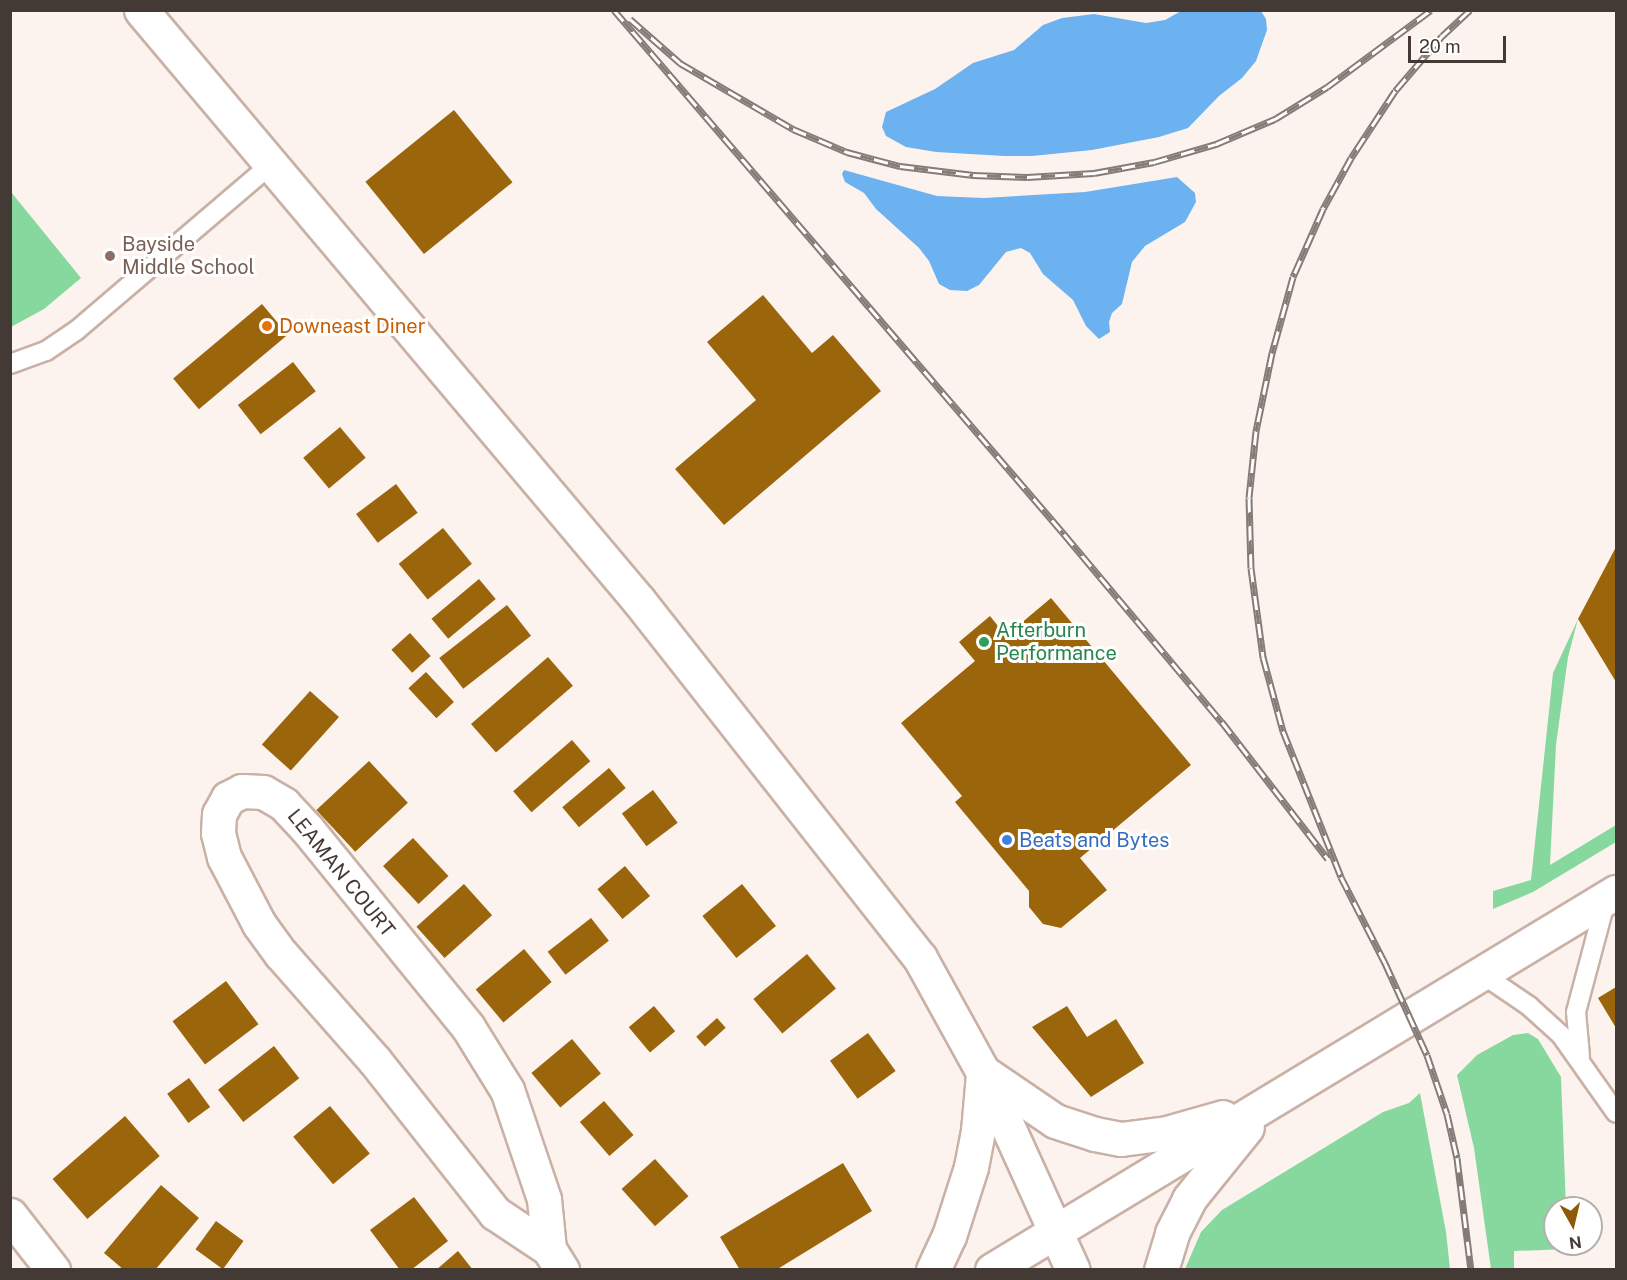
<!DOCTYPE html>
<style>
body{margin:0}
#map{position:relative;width:1627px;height:1280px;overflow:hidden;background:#fdf3ee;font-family:"Public Sans",sans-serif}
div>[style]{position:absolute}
.green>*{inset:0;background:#87d89e}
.water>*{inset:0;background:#6db2f0}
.building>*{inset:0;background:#9b650c;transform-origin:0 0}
.roads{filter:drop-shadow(2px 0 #c9b1a6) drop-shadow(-2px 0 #c9b1a6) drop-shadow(0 2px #c9b1a6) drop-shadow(0 -2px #c9b1a6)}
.service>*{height:18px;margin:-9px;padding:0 9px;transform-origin:9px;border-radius:9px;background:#fff}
.minor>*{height:33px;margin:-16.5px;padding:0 16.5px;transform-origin:16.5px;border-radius:16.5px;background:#fff}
.secondary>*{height:33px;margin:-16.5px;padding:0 16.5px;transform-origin:16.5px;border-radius:16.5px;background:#fff}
.rail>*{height:7px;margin-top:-3.5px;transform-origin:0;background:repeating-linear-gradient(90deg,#fff 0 14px,#867c77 0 28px);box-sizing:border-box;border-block:2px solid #867c77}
.dots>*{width:16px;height:16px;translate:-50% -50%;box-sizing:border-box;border:3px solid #fff;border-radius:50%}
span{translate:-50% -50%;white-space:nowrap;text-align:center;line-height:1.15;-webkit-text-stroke:6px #fff;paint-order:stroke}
.education-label{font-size:20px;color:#785e54}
.left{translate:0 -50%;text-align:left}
.food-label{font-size:20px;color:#c56008}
.leisure-label{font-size:20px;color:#27864d}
.shop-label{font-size:20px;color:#366cbe}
.street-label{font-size:20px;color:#433a35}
.frame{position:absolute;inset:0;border:12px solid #433a35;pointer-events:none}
.north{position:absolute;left:1543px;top:1196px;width:60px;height:60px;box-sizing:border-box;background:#fff;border:2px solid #b4b0ae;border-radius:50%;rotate:172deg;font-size:16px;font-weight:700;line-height:24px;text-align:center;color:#433a35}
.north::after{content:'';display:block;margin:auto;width:21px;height:27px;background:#8d5a07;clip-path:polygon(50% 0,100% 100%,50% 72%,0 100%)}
.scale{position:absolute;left:1408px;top:36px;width:98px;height:27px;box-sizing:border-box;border:3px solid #433a35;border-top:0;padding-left:8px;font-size:18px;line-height:21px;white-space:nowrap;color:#433a35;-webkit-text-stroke:4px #fff;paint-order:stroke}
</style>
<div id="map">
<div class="green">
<i style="clip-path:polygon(11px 192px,81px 278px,44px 309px,11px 327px)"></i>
<i style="clip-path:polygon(1578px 619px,1568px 657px,1556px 745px,1550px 865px,1616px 825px,1616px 842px,1533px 892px,1493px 909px,1493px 891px,1531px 880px,1553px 673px)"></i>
<i style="clip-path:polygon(1528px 1033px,1538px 1039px,1561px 1077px,1566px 1208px,1555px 1208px,1555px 1244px,1568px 1244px,1568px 1249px,1514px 1251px,1514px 1269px,1491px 1269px,1474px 1148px,1457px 1075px,1477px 1055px,1513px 1035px)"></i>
<i style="clip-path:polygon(1420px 1093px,1446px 1232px,1450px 1269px,1185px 1269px,1201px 1232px,1222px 1210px,1383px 1112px,1409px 1103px)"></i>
</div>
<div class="water">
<i style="clip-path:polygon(1261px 11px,1266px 19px,1267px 30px,1256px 61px,1242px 78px,1219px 96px,1188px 128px,1159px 137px,1092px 150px,1032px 156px,1004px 156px,936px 152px,906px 147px,886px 136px,882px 127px,886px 112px,935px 89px,973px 63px,1014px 50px,1043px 25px,1062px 18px,1094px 14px,1146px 23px,1165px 20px,1181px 11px)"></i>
<i style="clip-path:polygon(844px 170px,937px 196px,984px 198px,1085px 192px,1177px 177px,1195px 193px,1196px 202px,1185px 222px,1145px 246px,1132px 262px,1122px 304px,1112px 313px,1109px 322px,1110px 332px,1099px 339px,1086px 326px,1073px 300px,1043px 274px,1030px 253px,1021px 248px,1006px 252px,979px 285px,967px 291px,950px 290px,939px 284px,929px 261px,919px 248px,876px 209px,864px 193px,845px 182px,842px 174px)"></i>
</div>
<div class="building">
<i style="left:454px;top:110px;width:93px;height:114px;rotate:51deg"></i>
<i style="clip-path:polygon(763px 295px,812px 353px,833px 335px,881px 391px,724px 525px,675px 469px,756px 400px,707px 342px)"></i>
<i style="left:262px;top:304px;width:40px;height:116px;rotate:50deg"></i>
<i style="left:293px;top:362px;width:37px;height:70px;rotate:52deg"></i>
<i style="left:340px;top:427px;width:40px;height:48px;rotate:50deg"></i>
<i style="left:396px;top:484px;width:36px;height:50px;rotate:53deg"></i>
<i style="left:443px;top:528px;width:46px;height:57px;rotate:51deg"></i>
<i style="clip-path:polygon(1616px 547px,1616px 682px,1578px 619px)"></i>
<i style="left:479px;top:579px;width:26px;height:62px;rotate:50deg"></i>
<i style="clip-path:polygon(1051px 598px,1191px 765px,1080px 858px,1107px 890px,1061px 928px,1043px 924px,1029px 907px,1029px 891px,955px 802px,962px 796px,901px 723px,975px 661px,959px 642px,990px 616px,1006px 636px)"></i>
<i style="left:507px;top:605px;width:39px;height:86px;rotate:52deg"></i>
<i style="left:410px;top:633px;width:31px;height:25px;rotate:48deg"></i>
<i style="left:548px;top:657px;width:38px;height:102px;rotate:49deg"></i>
<i style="left:426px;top:672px;width:41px;height:24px;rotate:47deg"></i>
<i style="left:310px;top:691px;width:39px;height:72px;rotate:42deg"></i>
<i style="left:572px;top:740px;width:28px;height:78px;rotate:49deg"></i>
<i style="left:369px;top:761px;width:57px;height:72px;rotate:47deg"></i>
<i style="left:609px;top:768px;width:26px;height:61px;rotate:50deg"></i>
<i style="left:653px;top:790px;width:41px;height:39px;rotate:53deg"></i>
<i style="left:413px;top:838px;width:52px;height:41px;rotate:47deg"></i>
<i style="left:625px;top:866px;width:39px;height:36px;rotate:50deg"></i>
<i style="left:464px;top:884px;width:42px;height:64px;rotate:48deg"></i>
<i style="left:742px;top:884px;width:54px;height:51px;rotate:51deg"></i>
<i style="left:591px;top:918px;width:29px;height:55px;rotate:52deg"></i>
<i style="left:524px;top:949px;width:43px;height:63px;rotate:50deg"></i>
<i style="left:807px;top:954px;width:45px;height:70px;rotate:50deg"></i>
<i style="left:226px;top:981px;width:54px;height:67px;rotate:53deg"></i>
<i style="clip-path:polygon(1616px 987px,1616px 1028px,1598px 998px)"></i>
<i style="left:654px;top:1006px;width:33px;height:33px;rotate:50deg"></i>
<i style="clip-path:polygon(1067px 1006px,1087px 1037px,1116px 1019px,1144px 1063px,1091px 1097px,1032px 1027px)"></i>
<i style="left:717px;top:1018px;width:13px;height:28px;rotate:48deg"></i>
<i style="left:868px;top:1033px;width:47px;height:47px;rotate:54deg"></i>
<i style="left:572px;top:1039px;width:45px;height:53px;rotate:50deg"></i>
<i style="left:274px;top:1046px;width:41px;height:71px;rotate:52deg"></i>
<i style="left:189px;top:1078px;width:36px;height:27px;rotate:54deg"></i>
<i style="left:604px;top:1101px;width:45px;height:32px;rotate:49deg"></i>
<i style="left:330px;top:1106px;width:62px;height:48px;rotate:50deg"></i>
<i style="left:125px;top:1116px;width:53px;height:96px;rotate:49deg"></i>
<i style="left:655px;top:1159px;width:50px;height:45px;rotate:48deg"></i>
<i style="clip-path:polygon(843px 1163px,872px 1211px,776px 1270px,740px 1270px,720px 1237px)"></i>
<i style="clip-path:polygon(161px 1185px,199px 1218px,155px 1270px,124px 1270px,104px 1253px)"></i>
<i style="clip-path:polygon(414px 1197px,448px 1241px,411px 1270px,400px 1270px,370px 1230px)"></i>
<i style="left:216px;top:1221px;width:34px;height:35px;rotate:36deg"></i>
<i style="clip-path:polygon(458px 1251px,473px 1270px,436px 1270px)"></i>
</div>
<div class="roads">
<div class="service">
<i style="left:10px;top:364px;width:38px;rotate:-20deg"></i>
<i style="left:46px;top:351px;width:37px;rotate:-34deg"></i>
<i style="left:77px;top:330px;width:254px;rotate:-40.5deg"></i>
<i style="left:1482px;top:974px;width:57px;rotate:34.2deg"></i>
<i style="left:1529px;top:1006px;width:43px;rotate:42.2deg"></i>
<i style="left:1561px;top:1035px;width:95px;rotate:54.8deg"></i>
<i style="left:1580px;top:1056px;width:44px;rotate:-95.2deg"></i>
<i style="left:1576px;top:1012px;width:117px;rotate:-75.1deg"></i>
</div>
<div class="minor">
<i style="left:10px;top:1215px;width:70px;rotate:52deg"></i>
<i style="left:549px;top:1249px;width:50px;rotate:-95.7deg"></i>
<i style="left:544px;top:1199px;width:115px;rotate:-108.7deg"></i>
<i style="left:507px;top:1090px;width:74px;rotate:-121.8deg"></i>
<i style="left:468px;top:1027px;width:254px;rotate:-129.1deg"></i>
<i style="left:308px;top:830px;width:35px;rotate:-133deg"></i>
<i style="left:284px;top:804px;width:24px;rotate:-150deg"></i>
<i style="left:263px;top:792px;width:21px;rotate:-177deg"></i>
<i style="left:242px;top:791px;width:16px;rotate:153deg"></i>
<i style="left:228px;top:798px;width:18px;rotate:119deg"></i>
<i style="left:219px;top:814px;width:19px;rotate:93deg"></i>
<i style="left:218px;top:833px;width:25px;rotate:76deg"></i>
<i style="left:224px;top:857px;width:76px;rotate:62.4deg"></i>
<i style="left:259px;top:924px;width:37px;rotate:54deg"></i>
<i style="left:281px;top:954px;width:142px;rotate:48.7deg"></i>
<i style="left:375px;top:1061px;width:194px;rotate:51.7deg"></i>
<i style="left:495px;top:1213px;width:65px;rotate:33.7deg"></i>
<i style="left:549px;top:1249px;width:25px;rotate:58deg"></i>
</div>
<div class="secondary">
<i style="left:141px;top:10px;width:773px;rotate:49.88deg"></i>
<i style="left:639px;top:601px;width:454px;rotate:51.8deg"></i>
<i style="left:920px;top:958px;width:130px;rotate:61.1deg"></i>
<i style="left:983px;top:1072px;width:217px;rotate:65.6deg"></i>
<i style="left:983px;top:1072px;width:87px;rotate:34.2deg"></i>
<i style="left:1055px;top:1121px;width:42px;rotate:18deg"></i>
<i style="left:1095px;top:1134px;width:26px;rotate:11deg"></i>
<i style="left:1121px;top:1139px;width:46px;rotate:-7.4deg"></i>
<i style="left:1167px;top:1133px;width:58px;rotate:-15.9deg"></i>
<i style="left:933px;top:1270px;width:38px;rotate:-65deg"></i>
<i style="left:949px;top:1236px;width:72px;rotate:-72.3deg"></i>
<i style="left:971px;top:1167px;width:37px;rotate:-79deg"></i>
<i style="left:978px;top:1131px;width:57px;rotate:-85deg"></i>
<i style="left:992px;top:1270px;width:730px;rotate:-31.21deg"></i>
<i style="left:1161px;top:1270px;width:39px;rotate:-73deg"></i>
<i style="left:1172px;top:1233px;width:38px;rotate:-63deg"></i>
<i style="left:1189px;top:1199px;width:92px;rotate:-51.1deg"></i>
</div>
</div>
<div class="rail">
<i style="left:614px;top:10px;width:691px;rotate:49.34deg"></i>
<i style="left:1064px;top:534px;width:246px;rotate:50deg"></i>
<i style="left:1222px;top:722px;width:173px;rotate:52.3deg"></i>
<i style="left:1470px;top:10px;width:38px;rotate:137deg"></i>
<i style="left:1442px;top:36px;width:72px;rotate:130.5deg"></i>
<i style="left:1395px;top:91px;width:80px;rotate:123.3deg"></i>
<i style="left:1351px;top:158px;width:58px;rotate:118.8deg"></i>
<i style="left:1323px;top:209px;width:74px;rotate:113.8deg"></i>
<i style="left:1293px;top:277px;width:79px;rotate:105.4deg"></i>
<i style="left:1272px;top:353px;width:80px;rotate:101.6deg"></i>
<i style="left:1256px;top:431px;width:67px;rotate:96deg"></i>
<i style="left:1249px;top:498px;width:70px;rotate:88.4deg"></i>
<i style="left:1251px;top:568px;width:90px;rotate:82.3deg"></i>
<i style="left:1263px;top:657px;width:77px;rotate:74.9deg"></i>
<i style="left:1283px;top:731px;width:157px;rotate:68.3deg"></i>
<i style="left:1341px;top:877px;width:97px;rotate:62.9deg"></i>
<i style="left:1385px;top:963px;width:101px;rotate:65.5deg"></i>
<i style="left:1427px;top:1055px;width:62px;rotate:71.3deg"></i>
<i style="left:1447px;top:1114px;width:45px;rotate:77.2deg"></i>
<i style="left:1457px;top:1158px;width:113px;rotate:82.9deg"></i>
<i style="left:630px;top:19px;width:67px;rotate:41.3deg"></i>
<i style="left:680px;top:63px;width:131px;rotate:30.3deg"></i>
<i style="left:793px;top:129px;width:59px;rotate:23.1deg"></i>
<i style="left:847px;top:152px;width:55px;rotate:14.8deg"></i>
<i style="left:900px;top:166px;width:74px;rotate:7deg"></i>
<i style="left:973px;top:175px;width:54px;rotate:2.1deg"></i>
<i style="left:1027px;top:177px;width:67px;rotate:-3.4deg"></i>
<i style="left:1094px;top:173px;width:61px;rotate:-10.4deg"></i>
<i style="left:1154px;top:162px;width:65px;rotate:-16.2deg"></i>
<i style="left:1216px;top:144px;width:64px;rotate:-23deg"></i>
<i style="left:1275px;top:119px;width:61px;rotate:-31.6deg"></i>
<i style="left:1327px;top:87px;width:129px;rotate:-36.5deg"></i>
</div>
<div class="dots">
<i style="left:110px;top:256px;background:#8d6e63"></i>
<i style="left:267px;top:326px;background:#e8710a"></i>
<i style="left:984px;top:642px;background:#2e9e5b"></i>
<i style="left:1007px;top:840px;background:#3f7fe0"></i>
</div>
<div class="education-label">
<span class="left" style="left:122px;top:256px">Bayside<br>Middle School</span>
</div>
<div class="food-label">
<span class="left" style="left:279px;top:326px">Downeast Diner</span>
</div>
<div class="leisure-label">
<span class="left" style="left:996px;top:642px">Afterburn<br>Performance</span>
</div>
<div class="shop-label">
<span class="left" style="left:1019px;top:840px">Beats and Bytes</span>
</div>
<div class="street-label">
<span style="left:341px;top:873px;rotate:51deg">LEAMAN COURT</span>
</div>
<div class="frame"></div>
<div class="north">N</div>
<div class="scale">20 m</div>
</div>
